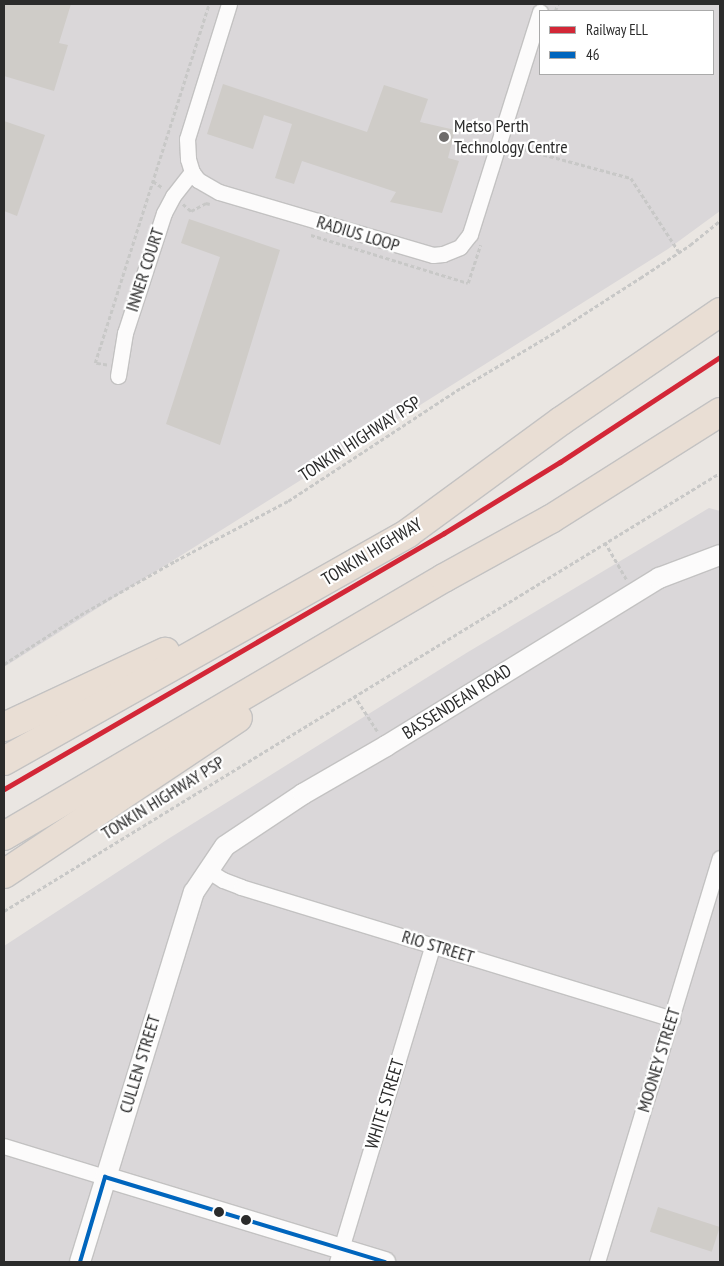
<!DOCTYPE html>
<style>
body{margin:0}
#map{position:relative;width:724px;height:1266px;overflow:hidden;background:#eae6e2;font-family:"PT Sans Narrow",sans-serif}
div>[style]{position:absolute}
.industrial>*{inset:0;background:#dad7d9}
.building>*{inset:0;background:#cfccc8;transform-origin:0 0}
.path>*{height:2.5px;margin-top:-1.25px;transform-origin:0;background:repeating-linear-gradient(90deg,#c8c8c7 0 4px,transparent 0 6.5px)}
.roads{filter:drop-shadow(1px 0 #c3c2c2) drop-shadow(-1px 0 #c3c2c2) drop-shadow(0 1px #c3c2c2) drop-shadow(0 -1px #c3c2c2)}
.minor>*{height:15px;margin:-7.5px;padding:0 7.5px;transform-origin:7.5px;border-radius:7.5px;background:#fcfbfb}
.tertiary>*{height:20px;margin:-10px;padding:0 10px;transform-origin:10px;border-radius:10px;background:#fcfbfb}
.motorway>*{height:28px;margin:-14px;padding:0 14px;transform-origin:14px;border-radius:14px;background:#e9ded4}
.bus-1>*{height:4px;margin:-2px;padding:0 2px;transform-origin:2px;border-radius:2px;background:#0065bd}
.rail-1>*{height:5px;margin:-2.5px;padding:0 2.5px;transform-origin:2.5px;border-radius:2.5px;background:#d32737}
.dots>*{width:14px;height:14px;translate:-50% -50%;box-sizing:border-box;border:2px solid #fff;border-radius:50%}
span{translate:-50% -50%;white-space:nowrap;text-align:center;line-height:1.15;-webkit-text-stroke:4.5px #fff;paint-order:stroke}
.poi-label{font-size:18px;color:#2b2b2b}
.left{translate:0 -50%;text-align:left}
.street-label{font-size:18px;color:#2b2b2b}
.frame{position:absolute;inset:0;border:5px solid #2b2b2b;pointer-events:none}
.legend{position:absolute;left:539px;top:10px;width:175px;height:65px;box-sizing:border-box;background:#fff;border:1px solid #aaa;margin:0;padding:6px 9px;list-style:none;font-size:15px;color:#2b2b2b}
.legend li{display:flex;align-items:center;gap:10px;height:25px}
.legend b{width:25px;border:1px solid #aaa}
</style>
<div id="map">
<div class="industrial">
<i style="clip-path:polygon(evenodd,4px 4px,720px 4px,720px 211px,668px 249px,4px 667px,4px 4px,540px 11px,713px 11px,713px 74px,540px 74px,540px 11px)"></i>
<i style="clip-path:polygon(709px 508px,720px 511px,720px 1262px,4px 1262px,4px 946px,168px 839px,468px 652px)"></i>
</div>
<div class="building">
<i style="clip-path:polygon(4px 4px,71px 4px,59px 43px,68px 45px,54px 91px,4px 76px)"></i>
<i style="clip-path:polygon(223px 84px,367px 132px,384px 85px,428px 99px,420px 122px,455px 130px,448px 158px,459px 161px,442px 213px,390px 202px,396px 192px,302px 161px,294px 184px,275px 178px,292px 124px,264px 115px,253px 149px,207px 134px)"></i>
<i style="clip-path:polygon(4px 121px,45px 135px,17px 216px,4px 211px)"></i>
<i style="clip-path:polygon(189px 219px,280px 250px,220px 445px,166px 424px,220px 257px,181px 243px)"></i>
<i style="left:658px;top:1207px;width:65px;height:26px;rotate:18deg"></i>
</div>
<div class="path">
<i style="left:555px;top:11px;width:8px;rotate:-67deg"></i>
<i style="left:512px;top:146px;width:123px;rotate:15.1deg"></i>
<i style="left:631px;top:178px;width:88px;rotate:57deg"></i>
<i style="left:153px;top:181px;width:12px;rotate:35deg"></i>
<i style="left:183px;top:204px;width:11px;rotate:41deg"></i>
<i style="left:191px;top:211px;width:17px;rotate:-28deg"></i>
<i style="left:206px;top:203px;width:4px;rotate:14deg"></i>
<i style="left:311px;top:235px;width:164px;rotate:17deg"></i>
<i style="left:468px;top:283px;width:40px;rotate:-72deg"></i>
<i style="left:107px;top:365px;width:12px;rotate:-171deg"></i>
<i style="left:95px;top:363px;width:377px;rotate:-72.4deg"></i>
<i style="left:605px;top:542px;width:44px;rotate:59.9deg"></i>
<i style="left:4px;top:664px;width:90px;rotate:-32.8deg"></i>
<i style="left:80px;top:615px;width:109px;rotate:-29.6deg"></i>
<i style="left:175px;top:561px;width:128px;rotate:-28deg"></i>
<i style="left:288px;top:501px;width:207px;rotate:-33.2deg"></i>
<i style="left:461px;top:388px;width:117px;rotate:-30.7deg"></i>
<i style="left:562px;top:328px;width:93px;rotate:-32.7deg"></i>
<i style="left:640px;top:278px;width:60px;rotate:-33.4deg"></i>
<i style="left:690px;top:245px;width:38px;rotate:-39deg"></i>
<i style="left:354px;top:695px;width:44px;rotate:57deg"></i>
<i style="left:4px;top:911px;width:839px;rotate:-31.46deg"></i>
</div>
<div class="roads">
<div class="minor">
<i style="left:229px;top:4px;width:141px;rotate:107.3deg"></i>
<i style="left:187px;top:139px;width:20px;rotate:87deg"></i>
<i style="left:188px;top:159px;width:14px;rotate:73deg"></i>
<i style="left:192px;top:172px;width:10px;rotate:53deg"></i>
<i style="left:198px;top:180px;width:24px;rotate:30deg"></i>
<i style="left:219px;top:192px;width:223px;rotate:16.4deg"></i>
<i style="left:433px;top:255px;width:10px;rotate:-6deg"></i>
<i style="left:443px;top:254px;width:18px;rotate:-22deg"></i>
<i style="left:460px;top:247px;width:16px;rotate:-52deg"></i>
<i style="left:470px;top:234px;width:233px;rotate:-72.5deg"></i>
<i style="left:118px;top:376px;width:44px;rotate:-80.8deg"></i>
<i style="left:125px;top:333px;width:126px;rotate:-72deg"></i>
<i style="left:164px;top:213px;width:19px;rotate:-62deg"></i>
<i style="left:173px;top:196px;width:31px;rotate:-52deg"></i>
<i style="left:207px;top:870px;width:19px;rotate:32deg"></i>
<i style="left:223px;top:880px;width:19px;rotate:21deg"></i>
<i style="left:241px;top:887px;width:451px;rotate:17deg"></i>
<i style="left:4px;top:1146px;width:106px;rotate:17.1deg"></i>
<i style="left:337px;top:1262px;width:331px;rotate:-73.2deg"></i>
<i style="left:597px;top:1262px;width:422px;rotate:-73.1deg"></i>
</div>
<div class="tertiary">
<i style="left:105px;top:1177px;width:293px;rotate:16.9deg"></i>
<i style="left:80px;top:1262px;width:387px;rotate:-72.9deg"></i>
<i style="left:194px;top:892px;width:55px;rotate:-56deg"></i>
<i style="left:225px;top:846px;width:94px;rotate:-33.7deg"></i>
<i style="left:303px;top:794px;width:96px;rotate:-30deg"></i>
<i style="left:386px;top:746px;width:321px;rotate:-31.6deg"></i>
<i style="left:659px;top:578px;width:65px;rotate:-20.7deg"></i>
</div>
<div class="motorway">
<i style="left:4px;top:727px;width:178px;rotate:-25deg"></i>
<i style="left:4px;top:761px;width:464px;rotate:-29.4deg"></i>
<i style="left:408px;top:533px;width:190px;rotate:-36.2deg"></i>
<i style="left:561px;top:421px;width:193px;rotate:-34.4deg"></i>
<i style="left:4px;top:836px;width:510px;rotate:-30.39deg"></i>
<i style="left:444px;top:578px;width:122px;rotate:-28.9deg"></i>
<i style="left:551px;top:519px;width:200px;rotate:-32.3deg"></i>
<i style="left:4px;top:874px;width:281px;rotate:-33.7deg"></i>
</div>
</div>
<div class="bus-1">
<i style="left:105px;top:1177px;width:293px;rotate:16.9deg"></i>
<i style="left:80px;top:1262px;width:89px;rotate:-73.6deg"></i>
</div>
<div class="rail-1">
<i style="left:4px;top:789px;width:509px;rotate:-30.19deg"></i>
<i style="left:444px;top:533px;width:136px;rotate:-31.5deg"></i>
<i style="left:560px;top:462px;width:191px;rotate:-33.3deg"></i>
</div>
<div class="dots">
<i style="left:444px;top:137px;background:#6e6c6b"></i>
<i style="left:219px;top:1212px;background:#2b2b2b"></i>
<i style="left:246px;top:1220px;background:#2b2b2b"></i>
</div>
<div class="poi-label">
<span class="left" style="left:454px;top:137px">Metso Perth<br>Technology Centre</span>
</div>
<div class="street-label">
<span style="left:358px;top:234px;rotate:17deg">RADIUS LOOP</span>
<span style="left:145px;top:270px;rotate:-72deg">INNER COURT</span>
<span style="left:360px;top:439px;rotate:-33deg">TONKIN HIGHWAY PSP</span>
<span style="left:372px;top:552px;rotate:-31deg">TONKIN HIGHWAY</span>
<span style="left:457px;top:702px;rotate:-32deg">BASSENDEAN ROAD</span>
<span style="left:163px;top:798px;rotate:-32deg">TONKIN HIGHWAY PSP</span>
<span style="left:438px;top:947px;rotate:17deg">RIO STREET</span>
<span style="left:659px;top:1060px;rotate:-73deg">MOONEY STREET</span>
<span style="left:140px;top:1064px;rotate:-73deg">CULLEN STREET</span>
<span style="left:385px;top:1104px;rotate:-73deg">WHITE STREET</span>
</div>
<div class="frame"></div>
<ul class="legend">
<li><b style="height:6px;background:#d32737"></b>Railway ELL</li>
<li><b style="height:6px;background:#0065bd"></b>46</li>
</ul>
</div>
